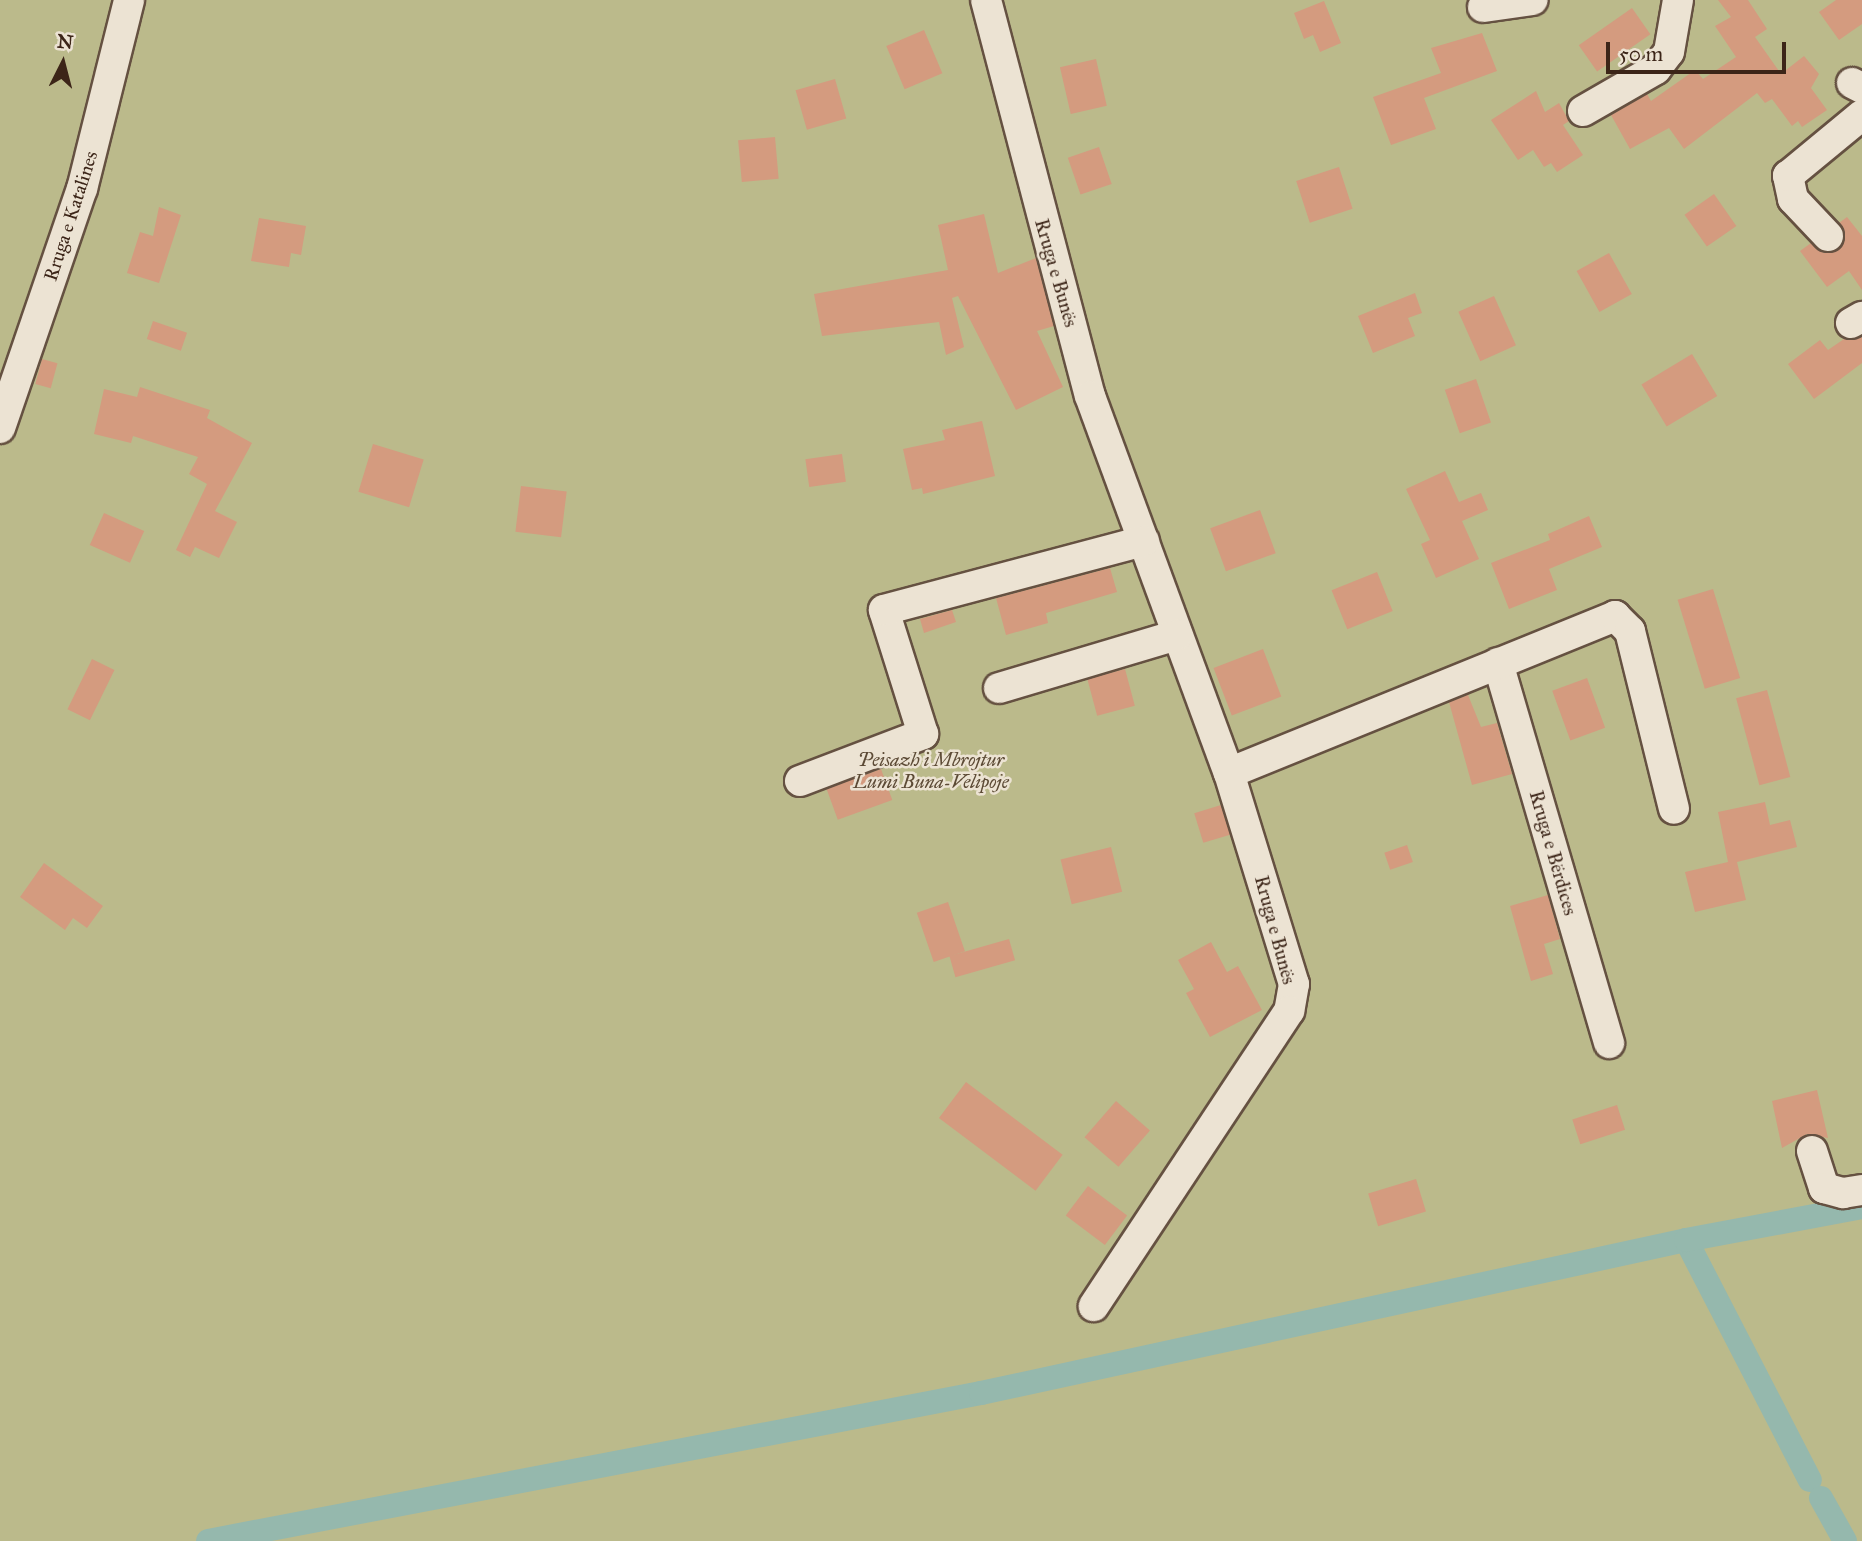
<!DOCTYPE html>
<meta charset="utf-8">
<style>
body{margin:0}
#map{position:relative;width:1862px;height:1541px;overflow:hidden;background:#e1d4bc;font-family:"IM FELL Great Primer",serif}
div>[style]{position:absolute}
.green>*{inset:0;background:#bbba8b;transform-origin:0 0}
.canal>*{height:24px;margin:-12px;padding:0 12px;transform-origin:12px;border-radius:12px;background:#95b8ad}
.building>*{inset:0;background:#d49b7f;transform-origin:0 0}
.roads{filter:drop-shadow(2px 0 #655141) drop-shadow(-2px 0 #655141) drop-shadow(0 2px #655141) drop-shadow(0 -2px #655141)}
.minor>*{height:30px;margin:-15px;padding:0 15px;transform-origin:15px;border-radius:15px;background:#ece3d3}
span{translate:-50% -50%;white-space:nowrap;text-align:center;line-height:1.15;-webkit-text-stroke:5px #ece3d3;paint-order:stroke}
.street-label{font-size:19px;color:#3c2518}
.park-label{font-size:19px;color:#5c4a35;font-style:italic}
.north{position:absolute;left:28px;top:28px;width:70px;height:70px;-webkit-text-stroke:5px #ece3d3;paint-order:stroke;rotate:6deg;font-size:19px;font-weight:700;line-height:28px;text-align:center;color:#3c2518}
.north::after{content:'';display:block;margin:auto;width:24px;height:32px;background:#3c2518;clip-path:polygon(50% 0,100% 100%,50% 72%,0 100%)}
.scale{position:absolute;left:1606px;top:42px;width:180px;height:32px;box-sizing:border-box;border:4px solid #3c2518;border-top:0;padding-left:9px;font-size:21px;line-height:24px;white-space:nowrap;color:#3c2518;-webkit-text-stroke:5px #ece3d3;paint-order:stroke}
</style>
<div id="map">
<div class="green">
<i style="left:0;top:0;width:1862px;height:1541px"></i>
</div>
<div class="canal">
<i style="left:1686px;top:1240px;width:270px;rotate:62.7deg"></i>
<i style="left:1821px;top:1498px;width:49px;rotate:60.8deg"></i>
<i style="left:208px;top:1541px;width:787px;rotate:-10.84deg"></i>
<i style="left:981px;top:1393px;width:721px;rotate:-12.24deg"></i>
<i style="left:1686px;top:1240px;width:179px;rotate:-10.6deg"></i>
</div>
<div class="building">
<i style="clip-path:polygon(1718px 0,1748px 0,1767px 29px,1755px 37px,1781px 74px,1804px 56px,1819px 74px,1811px 88px,1827px 110px,1802px 127px,1798px 121px,1792px 126px,1772px 99px,1765px 103px,1757px 93px,1684px 149px,1669px 128px,1630px 149px,1611px 115px,1647px 94px,1651px 101px,1695px 70px,1703px 79px,1736px 57px,1715px 26px,1731px 17px)"></i>
<i style="clip-path:polygon(1836px 0,1862px 0,1862px 24px,1839px 40px,1819px 12px)"></i>
<i style="clip-path:polygon(1324px 1px,1341px 43px,1320px 52px,1313px 35px,1304px 39px,1294px 13px)"></i>
<i style="left:1632px;top:8px;width:32px;height:65px;rotate:55deg"></i>
<i style="left:924px;top:30px;width:47px;height:41px;rotate:67deg"></i>
<i style="clip-path:polygon(1482px 33px,1497px 71px,1424px 98px,1436px 129px,1391px 145px,1373px 97px,1441px 73px,1431px 48px)"></i>
<i style="left:1096px;top:59px;width:48px;height:37px;rotate:77deg"></i>
<i style="left:835px;top:79px;width:41px;height:41px;rotate:74deg"></i>
<i style="clip-path:polygon(1536px 91px,1545px 112px,1559px 103px,1569px 121px,1563px 125px,1583px 155px,1557px 172px,1551px 163px,1544px 167px,1533px 150px,1518px 160px,1491px 120px)"></i>
<i style="left:775px;top:137px;width:42px;height:37px;rotate:85deg"></i>
<i style="left:1099px;top:147px;width:39px;height:33px;rotate:71deg"></i>
<i style="left:1339px;top:167px;width:44px;height:45px;rotate:72deg"></i>
<i style="left:1714px;top:194px;width:39px;height:36px;rotate:55deg"></i>
<i style="clip-path:polygon(159px 207px,181px 215px,159px 283px,127px 273px,140px 232px,153px 236px)"></i>
<i style="clip-path:polygon(984px 214px,998px 273px,1036px 258px,1054px 326px,1037px 331px,1063px 387px,1016px 410px,958px 296px,952px 298px,964px 347px,946px 355px,939px 322px,822px 336px,814px 294px,948px 270px,938px 225px)"></i>
<i style="clip-path:polygon(1847px 217px,1862px 236px,1862px 290px,1849px 271px,1827px 287px,1800px 251px,1811px 243px,1824px 253px,1839px 249px,1845px 233px,1839px 223px)"></i>
<i style="clip-path:polygon(259px 218px,306px 226px,301px 255px,291px 253px,289px 267px,251px 261px)"></i>
<i style="left:1609px;top:253px;width:47px;height:37px;rotate:61deg"></i>
<i style="clip-path:polygon(1415px 293px,1422px 313px,1408px 318px,1415px 336px,1373px 353px,1358px 316px)"></i>
<i style="left:1494px;top:296px;width:54px;height:39px;rotate:66deg"></i>
<i style="left:153px;top:321px;width:36px;height:19px;rotate:19deg"></i>
<i style="clip-path:polygon(1862px 337px,1862px 363px,1814px 399px,1788px 364px,1820px 340px,1828px 350px,1844px 339px)"></i>
<i style="left:1692px;top:354px;width:49px;height:59px;rotate:59deg"></i>
<i style="left:42px;top:359px;width:16px;height:26px;rotate:15deg"></i>
<i style="left:1476px;top:379px;width:46px;height:33px;rotate:71deg"></i>
<i style="clip-path:polygon(140px 387px,210px 410px,207px 418px,252px 443px,215px 511px,237px 522px,219px 558px,195px 547px,190px 557px,176px 550px,207px 484px,189px 474px,198px 457px,133px 436px,131px 443px,94px 434px,104px 389px,137px 397px)"></i>
<i style="clip-path:polygon(982px 421px,995px 476px,923px 494px,922px 488px,912px 490px,903px 449px,945px 440px,942px 430px)"></i>
<i style="left:373px;top:444px;width:53px;height:50px;rotate:17deg"></i>
<i style="left:842px;top:454px;width:28px;height:37px;rotate:82deg"></i>
<i style="clip-path:polygon(1445px 471px,1459px 502px,1481px 493px,1488px 510px,1462px 521px,1479px 559px,1436px 578px,1421px 544px,1430px 540px,1406px 489px)"></i>
<i style="left:521px;top:486px;width:46px;height:46px;rotate:7deg"></i>
<i style="left:1260px;top:510px;width:46px;height:53px;rotate:70deg"></i>
<i style="left:104px;top:513px;width:44px;height:35px;rotate:24deg"></i>
<i style="clip-path:polygon(1589px 516px,1602px 547px,1549px 569px,1557px 590px,1509px 609px,1491px 563px,1550px 540px,1548px 534px)"></i>
<i style="clip-path:polygon(1110px 568px,1117px 592px,1046px 613px,1048px 623px,1006px 635px,996px 598px)"></i>
<i style="left:1377px;top:572px;width:42px;height:49px;rotate:68deg"></i>
<i style="left:1713px;top:589px;width:93px;height:37px;rotate:73deg"></i>
<i style="clip-path:polygon(952px 610px,956px 622px,924px 633px,920px 619px)"></i>
<i style="left:1263px;top:649px;width:51px;height:53px;rotate:69deg"></i>
<i style="left:92px;top:659px;width:25px;height:56px;rotate:26deg"></i>
<i style="left:1125px;top:669px;width:38px;height:39px;rotate:75deg"></i>
<i style="left:1587px;top:678px;width:53px;height:37px;rotate:70deg"></i>
<i style="left:1767px;top:690px;width:90px;height:32px;rotate:75deg"></i>
<i style="clip-path:polygon(1468px 695px,1481px 727px,1497px 723px,1512px 774px,1472px 785px,1449px 702px)"></i>
<i style="left:881px;top:769px;width:33px;height:58px;rotate:70deg"></i>
<i style="clip-path:polygon(1765px 802px,1770px 825px,1790px 820px,1797px 847px,1737px 862px,1746px 900px,1695px 912px,1685px 872px,1728px 862px,1718px 812px)"></i>
<i style="left:1221px;top:805px;width:31px;height:28px;rotate:73deg"></i>
<i style="left:1407px;top:845px;width:18px;height:24px;rotate:71deg"></i>
<i style="left:1111px;top:847px;width:46px;height:52px;rotate:76deg"></i>
<i style="clip-path:polygon(44px 863px,103px 906px,87px 928px,73px 918px,65px 930px,20px 897px)"></i>
<i style="clip-path:polygon(1548px 895px,1560px 939px,1544px 944px,1553px 974px,1531px 981px,1510px 906px)"></i>
<i style="left:948px;top:902px;width:52px;height:33px;rotate:71deg"></i>
<i style="left:1009px;top:939px;width:22px;height:62px;rotate:74deg"></i>
<i style="clip-path:polygon(1211px 942px,1227px 972px,1238px 966px,1262px 1010px,1210px 1037px,1186px 993px,1194px 989px,1178px 960px)"></i>
<i style="left:966px;top:1082px;width:121px;height:45px;rotate:37deg"></i>
<i style="clip-path:polygon(1817px 1090px,1828px 1138px,1807px 1134px,1782px 1148px,1772px 1101px)"></i>
<i style="left:1116px;top:1101px;width:45px;height:48px;rotate:41deg"></i>
<i style="left:1617px;top:1105px;width:26px;height:47px;rotate:72deg"></i>
<i style="left:1416px;top:1179px;width:34px;height:50px;rotate:73deg"></i>
<i style="left:1088px;top:1186px;width:49px;height:37px;rotate:37deg"></i>
</div>
<div class="roads">
<div class="minor">
<i style="left:986px;top:0;width:409px;rotate:75.3deg"></i>
<i style="left:1090px;top:396px;width:402px;rotate:69.8deg"></i>
<i style="left:1229px;top:773px;width:221px;rotate:72.9deg"></i>
<i style="left:1294px;top:984px;width:27px;rotate:100deg"></i>
<i style="left:1289px;top:1011px;width:354px;rotate:123.5deg"></i>
<i style="left:1483px;top:7px;width:50px;rotate:-8deg"></i>
<i style="left:1852px;top:83px;width:11px;rotate:27deg"></i>
<i style="left:1583px;top:111px;width:84px;rotate:-29.9deg"></i>
<i style="left:1656px;top:69px;width:21px;rotate:-53deg"></i>
<i style="left:1669px;top:52px;width:53px;rotate:-80.2deg"></i>
<i style="left:1828px;top:236px;width:51px;rotate:-133.4deg"></i>
<i style="left:1793px;top:199px;width:24px;rotate:-102deg"></i>
<i style="left:1788px;top:176px;width:96px;rotate:-39.5deg"></i>
<i style="left:1851px;top:323px;width:13px;rotate:-29deg"></i>
<i style="left:0;top:428px;width:253px;rotate:-71.1deg"></i>
<i style="left:82px;top:189px;width:195px;rotate:-76deg"></i>
<i style="left:1498px;top:663px;width:396px;rotate:73.7deg"></i>
<i style="left:999px;top:688px;width:186px;rotate:-16.6deg"></i>
<i style="left:1229px;top:773px;width:417px;rotate:-22.1deg"></i>
<i style="left:1615px;top:616px;width:21px;rotate:45deg"></i>
<i style="left:1630px;top:631px;width:183px;rotate:76.1deg"></i>
<i style="left:800px;top:781px;width:132px;rotate:-20.9deg"></i>
<i style="left:923px;top:734px;width:130px;rotate:-107.5deg"></i>
<i style="left:884px;top:610px;width:269px;rotate:-14.9deg"></i>
<i style="left:1812px;top:1151px;width:39px;rotate:72deg"></i>
<i style="left:1824px;top:1188px;width:20px;rotate:15deg"></i>
<i style="left:1843px;top:1193px;width:19px;rotate:-9deg"></i>
</div>
</div>
<div class="street-label">
<span style="left:71px;top:216px;rotate:-72deg">Rruga e Katalines</span>
<span style="left:1056px;top:273px;rotate:74deg">Rruga e Bunës</span>
<span style="left:1553px;top:853px;rotate:74deg">Rruga e Bërdices</span>
<span style="left:1275px;top:930px;rotate:75deg">Rruga e Bunës</span>
</div>
<div class="park-label">
<span style="left:931px;top:771px">Peisazh i Mbrojtur<br>Lumi Buna-Velipoje</span>
</div>
<div class="north">N</div>
<div class="scale">50 m</div>
</div>
